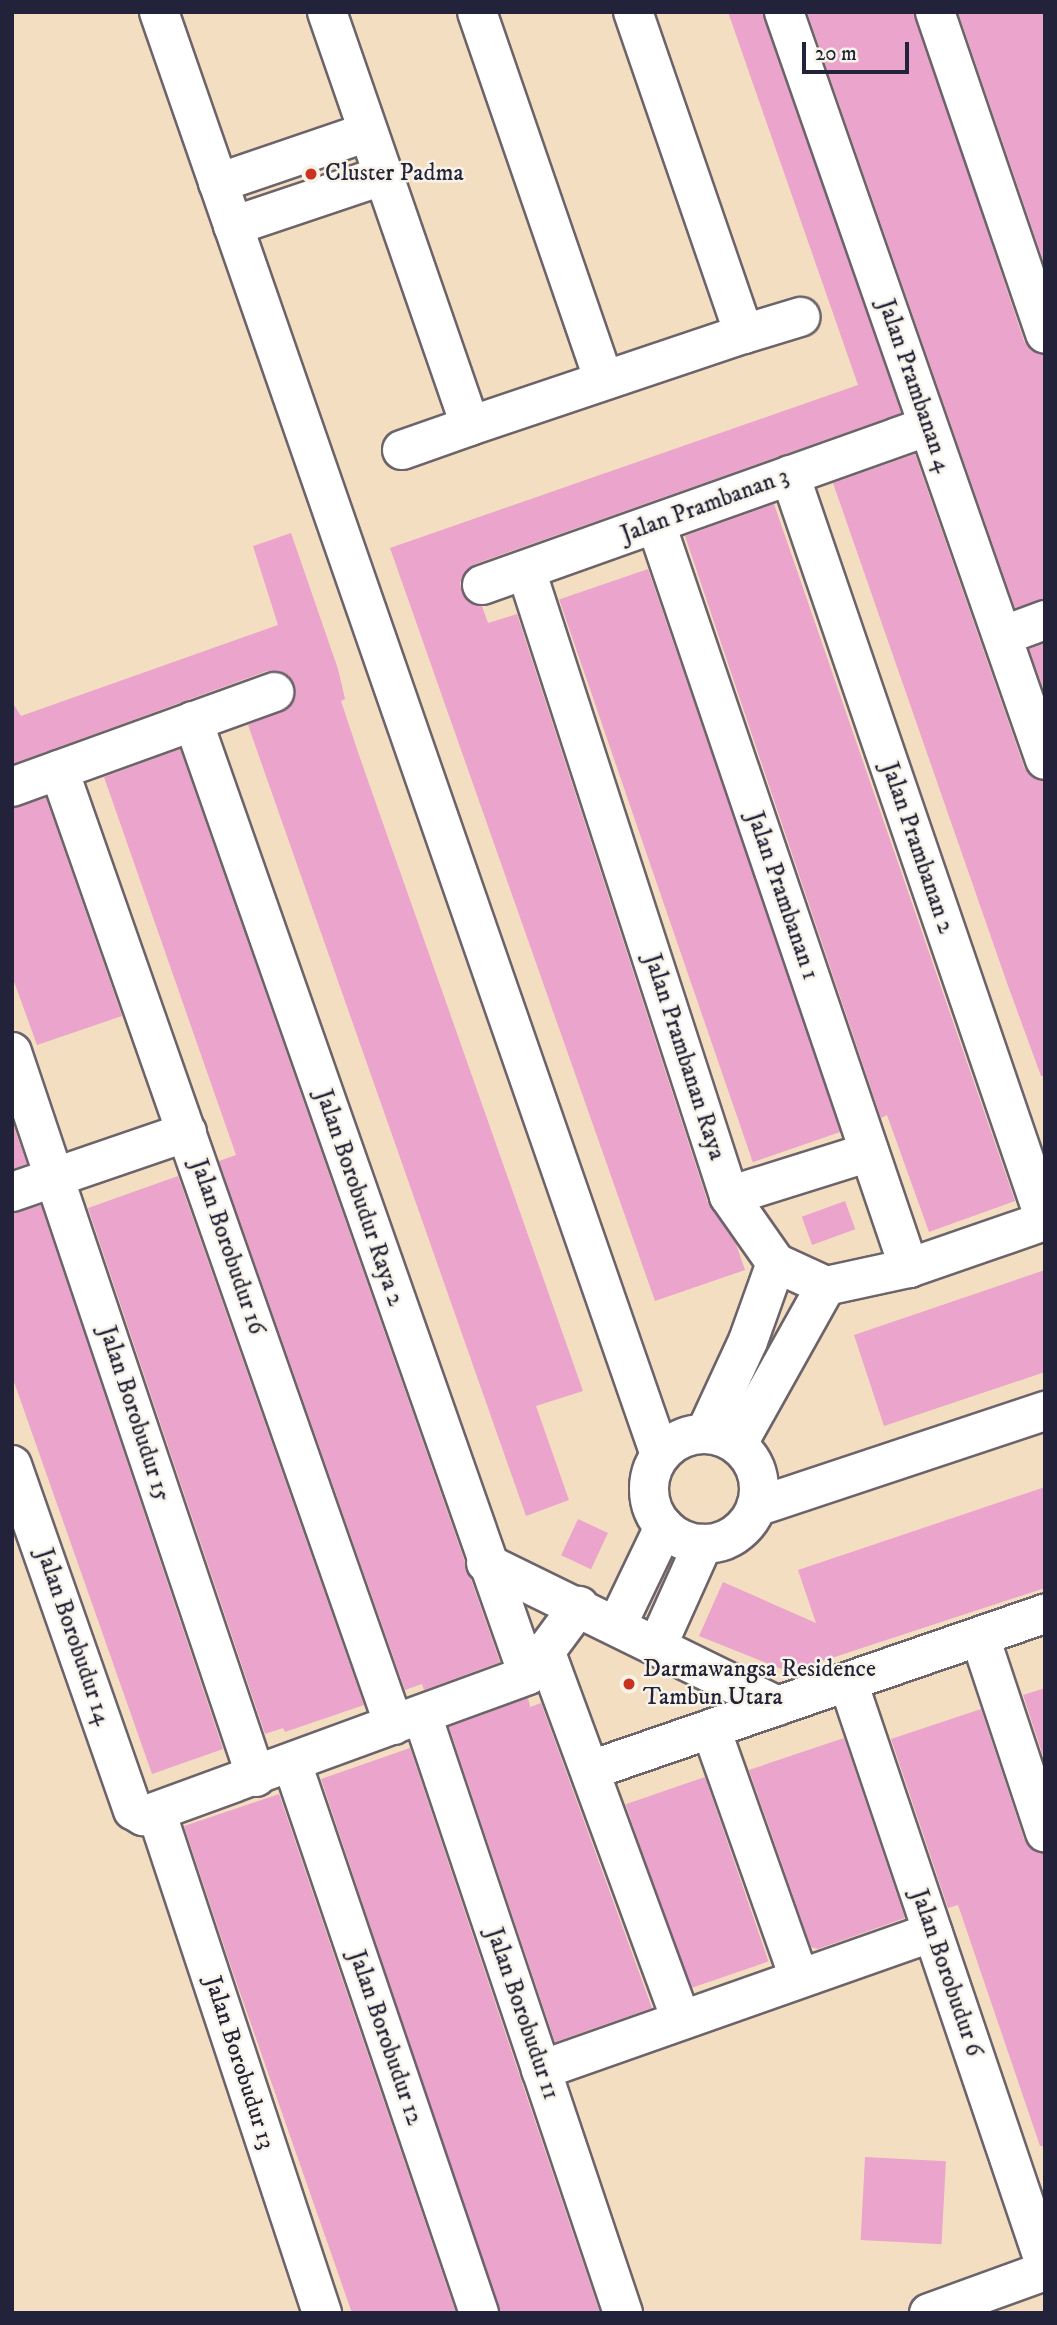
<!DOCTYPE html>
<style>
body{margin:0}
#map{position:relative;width:1057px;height:2325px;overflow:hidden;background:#f4dec1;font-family:"IM FELL DW Pica",serif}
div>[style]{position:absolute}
.building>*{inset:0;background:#eba4cc;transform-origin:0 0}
.roads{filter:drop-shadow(2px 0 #6c646a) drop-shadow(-2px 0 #6c646a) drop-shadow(0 2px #6c646a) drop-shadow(0 -2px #6c646a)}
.street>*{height:38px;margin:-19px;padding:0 19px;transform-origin:19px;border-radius:19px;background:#fff}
.street>.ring{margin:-19px;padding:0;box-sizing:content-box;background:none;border:38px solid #fff;border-radius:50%}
.dots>*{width:19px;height:19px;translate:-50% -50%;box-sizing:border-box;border:4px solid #f7f3e8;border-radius:50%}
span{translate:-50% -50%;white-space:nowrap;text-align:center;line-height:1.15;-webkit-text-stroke:5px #f7f3e8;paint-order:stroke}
.poi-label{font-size:24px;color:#22223b}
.left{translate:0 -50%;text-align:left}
.street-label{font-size:24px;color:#22223b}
.frame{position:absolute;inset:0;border:14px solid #22223b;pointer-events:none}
.scale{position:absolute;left:802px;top:42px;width:107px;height:32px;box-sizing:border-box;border:4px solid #22223b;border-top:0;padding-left:9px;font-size:21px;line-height:24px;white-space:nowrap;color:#22223b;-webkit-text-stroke:5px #f7f3e8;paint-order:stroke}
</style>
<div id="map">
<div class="building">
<i style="clip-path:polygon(728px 12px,763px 12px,901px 413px,475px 564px,460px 582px,462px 593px,468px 602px,482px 606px,488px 623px,517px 614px,708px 1203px,736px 1244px,745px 1270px,655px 1301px,390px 548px,858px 385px)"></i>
<i style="clip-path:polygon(807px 12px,914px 12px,1024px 341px,1031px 351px,1045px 355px,1045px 599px,1015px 608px)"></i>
<i style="clip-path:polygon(958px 12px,1045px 12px,1045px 266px)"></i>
<i style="clip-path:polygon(915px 454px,1024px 767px,1031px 777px,1045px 781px,1045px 1076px,1041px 1076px,1007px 983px,833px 483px)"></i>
<i style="clip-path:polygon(774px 504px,1015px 1201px,929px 1232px,887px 1115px,881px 1118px,685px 536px)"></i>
<i style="clip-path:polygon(291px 533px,338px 669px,345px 699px,341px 701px,360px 758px,583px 1391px,536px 1406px,569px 1500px,526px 1516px,248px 725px,290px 707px,294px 684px,278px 671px,267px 671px,12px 764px,12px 702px,21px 716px,278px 625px,253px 546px)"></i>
<i style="left:648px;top:569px;width:595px;height:94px;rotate:71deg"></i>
<i style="clip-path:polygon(1045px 643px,1045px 693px,1029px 649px)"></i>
<i style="clip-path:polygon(180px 749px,500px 1662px,424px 1690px,422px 1684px,405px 1690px,219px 1161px,236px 1155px,104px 777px)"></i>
<i style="clip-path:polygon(46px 798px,122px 1016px,37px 1045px,12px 976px,12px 808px)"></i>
<i style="clip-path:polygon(12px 1121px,27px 1164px,12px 1169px)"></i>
<i style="clip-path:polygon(178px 1176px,364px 1705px,285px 1732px,283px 1728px,265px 1734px,88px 1208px)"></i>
<i style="left:845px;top:1201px;width:30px;height:46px;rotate:70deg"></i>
<i style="clip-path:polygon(41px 1205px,223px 1749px,152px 1774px,12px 1376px,12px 1213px)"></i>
<i style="clip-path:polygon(1045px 1270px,1045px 1372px,884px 1426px,854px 1335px)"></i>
<i style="clip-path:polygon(1045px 1487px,1045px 1588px,789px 1672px,699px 1636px,723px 1582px,816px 1623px,798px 1570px)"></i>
<i style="left:578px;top:1519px;width:33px;height:40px;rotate:25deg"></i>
<i style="clip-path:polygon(1045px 1688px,1045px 1762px,1023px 1695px)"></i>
<i style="clip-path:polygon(528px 1698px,530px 1707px,541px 1703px,652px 2008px,555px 2042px,449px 1727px)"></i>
<i style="clip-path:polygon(981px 1709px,1024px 1839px,1031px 1849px,1045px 1853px,1045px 2146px,1040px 2146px,958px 1905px,948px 1908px,891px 1739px)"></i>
<i style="clip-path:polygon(844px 1738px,905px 1918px,818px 1949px,811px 1947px,749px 1770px)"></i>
<i style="clip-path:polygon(410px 1748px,520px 2077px,600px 2313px,500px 2313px,321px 1779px)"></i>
<i style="left:705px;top:1777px;width:195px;height:84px;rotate:71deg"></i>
<i style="clip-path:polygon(279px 1794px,456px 2313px,352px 2313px,231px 1967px,184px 1826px)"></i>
<i style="left:865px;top:2157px;width:81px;height:83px;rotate:3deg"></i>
</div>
<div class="roads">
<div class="street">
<i style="left:159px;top:12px;width:1527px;rotate:70.85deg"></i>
<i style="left:327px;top:12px;width:438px;rotate:70.9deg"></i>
<i style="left:470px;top:426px;width:289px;rotate:-18.6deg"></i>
<i style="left:744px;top:334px;width:341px;rotate:-109deg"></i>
<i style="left:477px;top:12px;width:389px;rotate:71deg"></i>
<i style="left:784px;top:12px;width:792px;rotate:70.76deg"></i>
<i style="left:935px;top:12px;width:340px;rotate:71.1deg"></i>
<i style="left:218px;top:183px;width:158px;rotate:-18.8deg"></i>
<i style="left:233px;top:226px;width:157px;rotate:-18.6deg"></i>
<i style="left:744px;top:334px;width:59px;rotate:-16.9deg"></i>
<i style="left:402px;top:450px;width:72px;rotate:-19.4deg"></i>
<i style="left:790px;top:475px;width:787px;rotate:71.1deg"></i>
<i style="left:656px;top:524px;width:786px;rotate:71.22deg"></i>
<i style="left:526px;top:570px;width:658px;rotate:72.03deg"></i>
<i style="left:729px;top:1196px;width:82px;rotate:55deg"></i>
<i style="left:776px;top:1263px;width:55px;rotate:24.7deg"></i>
<i style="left:826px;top:1286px;width:85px;rotate:-12.2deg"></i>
<i style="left:909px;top:1268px;width:144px;rotate:-19.1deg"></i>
<i style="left:482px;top:585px;width:473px;rotate:-19.6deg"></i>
<i style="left:1002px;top:636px;width:46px;rotate:-20.4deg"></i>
<i style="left:193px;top:721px;width:1011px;rotate:70.65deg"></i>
<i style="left:59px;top:770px;width:1012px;rotate:70.67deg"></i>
<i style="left:12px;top:787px;width:279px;rotate:-19.9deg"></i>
<i style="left:12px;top:1052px;width:765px;rotate:71.4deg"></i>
<i style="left:12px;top:1192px;width:185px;rotate:-18.9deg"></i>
<i style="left:729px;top:1196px;width:147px;rotate:-17.4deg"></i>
<i style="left:705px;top:1434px;width:102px;rotate:-65.2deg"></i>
<i style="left:748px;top:1341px;width:83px;rotate:-70.3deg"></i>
<i class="ring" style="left:649px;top:1434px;width:72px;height:72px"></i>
<i style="left:737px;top:1445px;width:182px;rotate:-60.8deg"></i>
<i style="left:12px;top:1465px;width:366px;rotate:70.7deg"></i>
<i style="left:133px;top:1810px;width:12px;rotate:31deg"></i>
<i style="left:143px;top:1816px;width:410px;rotate:-20.1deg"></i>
<i style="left:528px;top:1675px;width:86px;rotate:-53.5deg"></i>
<i style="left:756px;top:1507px;width:305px;rotate:-18.4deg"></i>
<i style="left:486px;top:1563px;width:325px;rotate:26.1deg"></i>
<i style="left:617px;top:1625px;width:109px;rotate:-64.4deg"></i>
<i style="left:980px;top:1637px;width:206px;rotate:71.6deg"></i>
<i style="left:658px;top:1644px;width:110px;rotate:-65.8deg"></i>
<i style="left:545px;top:1650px;width:394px;rotate:69.8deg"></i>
<i style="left:848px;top:1682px;width:614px;rotate:71.3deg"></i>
<i style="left:422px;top:1715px;width:631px;rotate:71.42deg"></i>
<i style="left:711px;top:1729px;width:264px;rotate:70.5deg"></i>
<i style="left:292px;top:1763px;width:581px;rotate:71.22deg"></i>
<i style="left:591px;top:1770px;width:480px;rotate:-19deg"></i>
<i style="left:157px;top:1814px;width:526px;rotate:71.7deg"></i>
<i style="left:541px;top:2070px;width:415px;rotate:-19.4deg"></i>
<i style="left:929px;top:2313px;width:123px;rotate:-19.9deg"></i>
</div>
</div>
<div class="dots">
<i style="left:311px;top:174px;background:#c8321e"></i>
<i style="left:629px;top:1684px;background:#c8321e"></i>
</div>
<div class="poi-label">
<span class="left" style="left:325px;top:174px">Cluster Padma</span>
<span class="left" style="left:643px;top:1684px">Darmawangsa Residence<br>Tambun Utara</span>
</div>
<div class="street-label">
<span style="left:914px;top:386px;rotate:71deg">Jalan Prambanan 4</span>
<span style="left:705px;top:506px;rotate:-20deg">Jalan Prambanan 3</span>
<span style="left:917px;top:848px;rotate:71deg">Jalan Prambanan 2</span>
<span style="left:782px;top:896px;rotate:71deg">Jalan Prambanan 1</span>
<span style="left:684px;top:1057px;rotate:72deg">Jalan Prambanan Raya</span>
<span style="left:359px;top:1198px;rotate:71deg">Jalan Borobudur Raya 2</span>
<span style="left:227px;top:1247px;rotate:71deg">Jalan Borobudur 16</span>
<span style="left:134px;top:1414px;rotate:72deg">Jalan Borobudur 15</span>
<span style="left:73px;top:1637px;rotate:71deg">Jalan Borobudur 14</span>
<span style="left:946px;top:1973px;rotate:71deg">Jalan Borobudur 6</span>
<span style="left:522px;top:2014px;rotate:71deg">Jalan Borobudur 11</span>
<span style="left:385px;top:2038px;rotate:71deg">Jalan Borobudur 12</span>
<span style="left:239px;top:2063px;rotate:72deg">Jalan Borobudur 13</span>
</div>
<div class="frame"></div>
<div class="scale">20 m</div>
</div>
